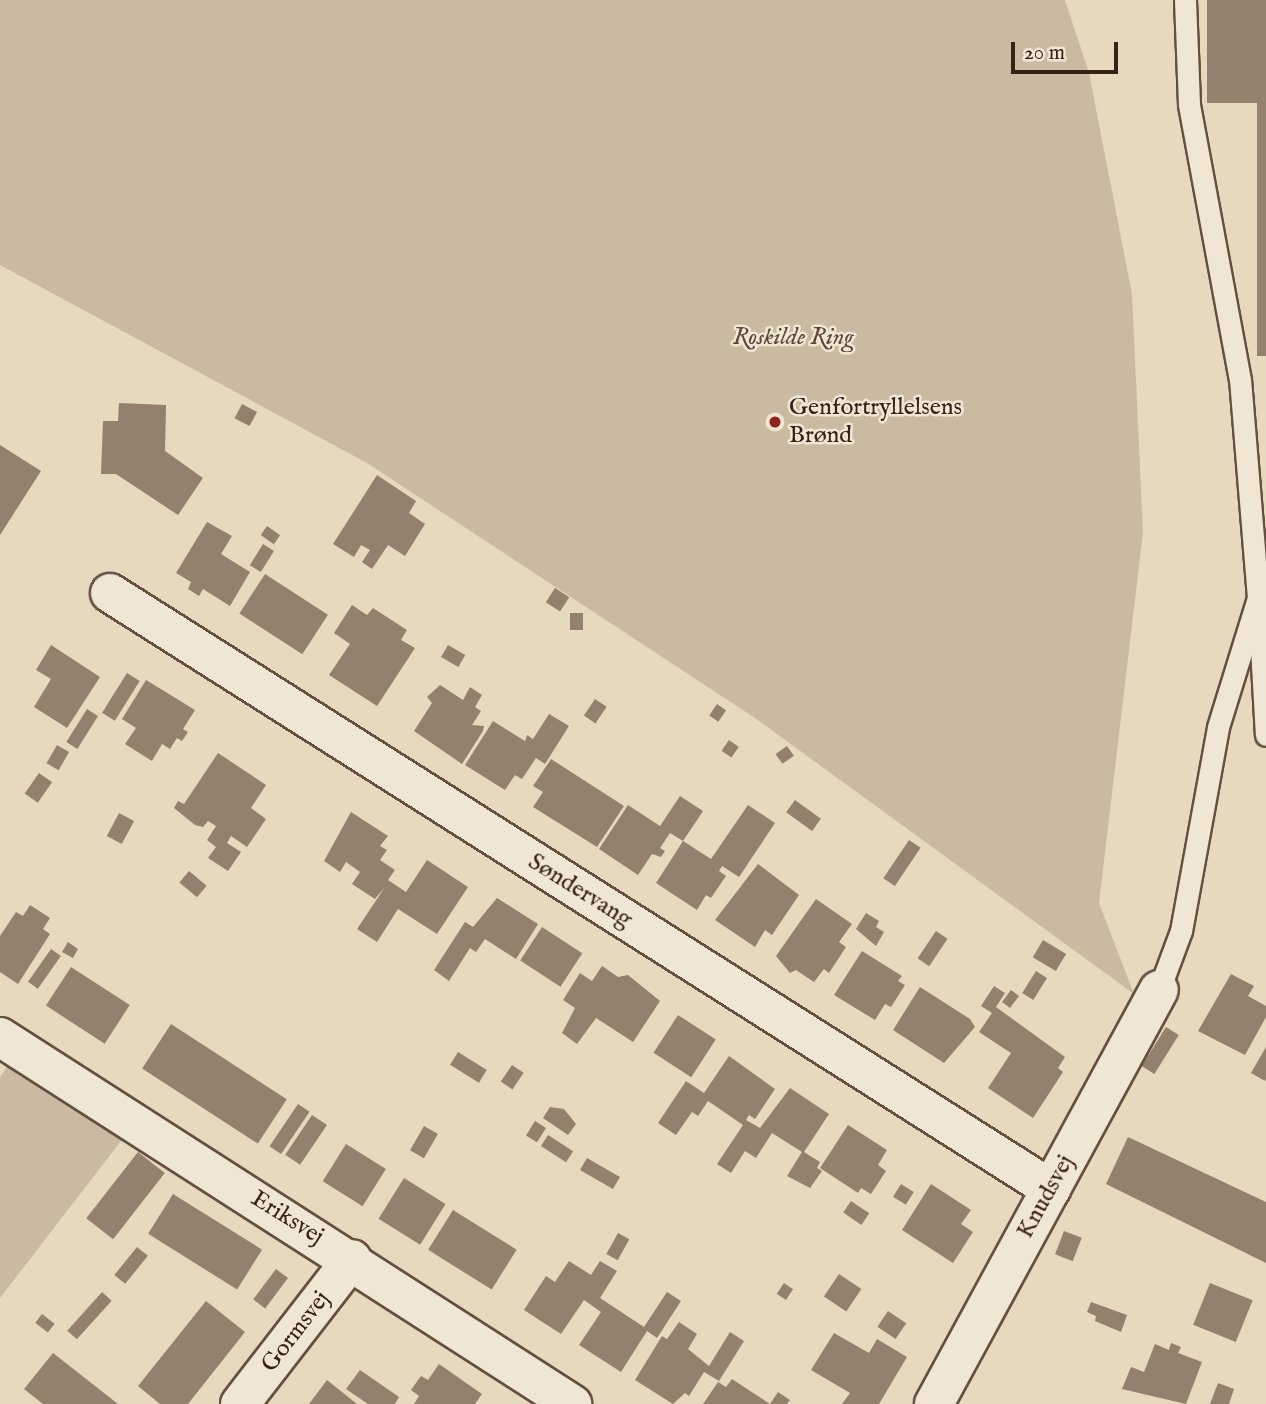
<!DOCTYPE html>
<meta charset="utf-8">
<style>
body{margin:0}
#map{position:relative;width:1266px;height:1404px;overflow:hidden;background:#e7d9bd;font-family:"IM FELL English",serif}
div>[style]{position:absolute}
.green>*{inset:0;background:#c9baa1}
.building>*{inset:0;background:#93816d;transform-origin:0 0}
.roads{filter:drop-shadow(2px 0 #644f40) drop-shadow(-2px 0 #644f40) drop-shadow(0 2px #644f40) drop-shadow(0 -2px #644f40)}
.service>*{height:21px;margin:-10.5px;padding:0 10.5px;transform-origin:10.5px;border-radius:10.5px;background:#efe6d4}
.minor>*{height:38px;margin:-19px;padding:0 19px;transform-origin:19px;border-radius:19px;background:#efe6d4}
.dots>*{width:19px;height:19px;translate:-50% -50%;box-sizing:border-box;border:4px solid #efe6d4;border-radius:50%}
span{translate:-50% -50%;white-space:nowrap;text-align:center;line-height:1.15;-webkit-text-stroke:5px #efe6d4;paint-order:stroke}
.park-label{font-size:24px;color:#5c4739;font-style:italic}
.poi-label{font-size:24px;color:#382116}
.left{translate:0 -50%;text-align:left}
.street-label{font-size:24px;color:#382116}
.scale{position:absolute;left:1011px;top:42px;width:107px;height:32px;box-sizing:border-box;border:4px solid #382116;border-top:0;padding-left:9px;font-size:21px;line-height:24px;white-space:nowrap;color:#382116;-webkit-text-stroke:5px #efe6d4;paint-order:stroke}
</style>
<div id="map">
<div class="green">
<i style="clip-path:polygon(0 0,1065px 0,1089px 73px,1132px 294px,1143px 532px,1099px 903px,1134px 994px,755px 718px,367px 463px,0 265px)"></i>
<i style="clip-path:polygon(9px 1064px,124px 1137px,0 1298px,0 1077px)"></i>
</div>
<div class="building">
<i style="clip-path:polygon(1207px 0,1266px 0,1266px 356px,1257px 356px,1257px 103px,1207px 103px)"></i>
<i style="clip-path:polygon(119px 403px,166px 405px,165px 451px,203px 478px,178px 515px,116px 474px,101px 474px,103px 421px,118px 421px)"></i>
<i style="left:242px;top:404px;width:17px;height:16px;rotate:28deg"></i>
<i style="clip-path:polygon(0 445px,41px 471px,0 535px)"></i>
<i style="clip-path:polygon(377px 475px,416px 501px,409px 513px,425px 524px,405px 556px,388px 545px,372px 569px,362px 562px,370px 550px,361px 545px,354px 557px,333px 544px)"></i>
<i style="clip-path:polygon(207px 522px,232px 536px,221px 554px,250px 572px,230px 606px,203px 589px,199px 596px,188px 589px,191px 582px,176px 573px)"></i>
<i style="left:267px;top:526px;width:16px;height:11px;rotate:35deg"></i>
<i style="left:263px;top:544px;width:13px;height:25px;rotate:32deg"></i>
<i style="left:265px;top:574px;width:75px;height:47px;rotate:33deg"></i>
<i style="left:555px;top:588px;width:17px;height:17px;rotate:33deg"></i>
<i style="clip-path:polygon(352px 605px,367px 615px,373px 608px,407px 630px,401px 640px,415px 648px,377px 706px,329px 675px,350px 644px,334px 633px)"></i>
<i style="left:570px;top:613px;width:13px;height:17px"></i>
<i style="clip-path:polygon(51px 645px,100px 677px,67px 728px,34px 707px,51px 679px,36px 670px)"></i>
<i style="left:448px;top:645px;width:20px;height:14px;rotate:30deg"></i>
<i style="left:127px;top:673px;width:15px;height:47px;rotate:32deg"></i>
<i style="clip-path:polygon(146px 680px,195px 710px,183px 729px,188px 732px,182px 741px,177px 738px,170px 749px,162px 744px,152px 761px,125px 744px,136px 728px,122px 719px)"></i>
<i style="clip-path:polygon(440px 685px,463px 700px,470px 687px,482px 695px,475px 707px,481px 711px,472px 725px,484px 726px,483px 731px,462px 764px,414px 731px,432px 703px,427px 697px)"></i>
<i style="left:595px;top:699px;width:14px;height:20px;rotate:34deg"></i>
<i style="left:717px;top:704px;width:11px;height:14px;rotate:34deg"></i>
<i style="left:87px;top:709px;width:13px;height:39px;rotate:32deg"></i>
<i style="clip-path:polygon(549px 714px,569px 726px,545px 764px,536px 758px,522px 779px,515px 775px,505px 790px,465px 765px,493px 721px,525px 741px,527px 735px,533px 739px)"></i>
<i style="left:729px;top:740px;width:12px;height:13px;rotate:35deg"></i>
<i style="left:57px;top:745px;width:14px;height:21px;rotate:30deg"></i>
<i style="left:787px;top:746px;width:12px;height:14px;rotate:55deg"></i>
<i style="clip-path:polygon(218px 753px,266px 785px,251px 808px,266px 819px,247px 847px,231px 836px,227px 843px,241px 852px,228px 871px,208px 858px,216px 847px,207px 840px,216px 826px,208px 821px,203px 827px,195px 825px,174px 808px,178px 801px,184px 804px)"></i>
<i style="clip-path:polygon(551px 759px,624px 806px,597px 847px,533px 807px,543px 792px,533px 786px)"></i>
<i style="left:39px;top:773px;width:16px;height:25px;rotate:35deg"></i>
<i style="clip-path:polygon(680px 796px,703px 811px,683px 841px,670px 833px,660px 848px,665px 851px,661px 857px,652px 854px,638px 875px,599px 849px,628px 805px,660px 826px)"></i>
<i style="left:795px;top:800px;width:32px;height:15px;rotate:36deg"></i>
<i style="clip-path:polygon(748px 805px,775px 823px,739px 877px,722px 866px,719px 871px,726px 876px,711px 898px,706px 895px,697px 910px,656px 883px,683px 841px,711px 859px)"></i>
<i style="clip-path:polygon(351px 812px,388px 836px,380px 846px,387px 850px,380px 860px,395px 870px,388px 880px,406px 892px,427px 860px,468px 887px,437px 934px,398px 909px,377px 942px,357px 929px,385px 887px,375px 899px,352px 884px,360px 872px,346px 862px,340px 872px,324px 861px)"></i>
<i style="left:119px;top:813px;width:17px;height:26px;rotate:28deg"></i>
<i style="left:909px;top:840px;width:14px;height:46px;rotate:34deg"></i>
<i style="clip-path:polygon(758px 864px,799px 895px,772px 935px,765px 930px,755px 947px,715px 920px)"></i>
<i style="left:189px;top:871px;width:23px;height:15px;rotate:40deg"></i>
<i style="clip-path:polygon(497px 898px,538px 924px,516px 959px,485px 939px,476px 952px,470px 948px,449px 981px,434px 970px,465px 922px,473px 927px)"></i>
<i style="clip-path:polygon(816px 899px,852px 924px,839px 942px,846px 947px,829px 973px,824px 969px,814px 982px,796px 970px,790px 973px,776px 956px)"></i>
<i style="clip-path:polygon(30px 905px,50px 918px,43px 929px,50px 934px,18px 984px,0 972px,0 936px,16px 912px,23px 916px)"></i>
<i style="clip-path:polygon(866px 913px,879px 921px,876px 927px,884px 932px,876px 946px,856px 929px)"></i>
<i style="left:542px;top:927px;width:48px;height:40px;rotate:33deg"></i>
<i style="left:936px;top:931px;width:14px;height:33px;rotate:34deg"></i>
<i style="left:1043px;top:940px;width:27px;height:20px;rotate:31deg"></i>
<i style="clip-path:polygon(68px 942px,78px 949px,73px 958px,62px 952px)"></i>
<i style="left:51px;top:949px;width:12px;height:40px;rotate:35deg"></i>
<i style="clip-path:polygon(862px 951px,902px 976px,898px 981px,905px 985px,891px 1007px,885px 1004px,875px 1020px,834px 995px)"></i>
<i style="clip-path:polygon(602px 966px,618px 977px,628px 975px,660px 1001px,633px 1042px,596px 1018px,577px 1044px,562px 1033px,575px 1008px,563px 1000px,580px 973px,592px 981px)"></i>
<i style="left:71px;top:967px;width:70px;height:46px;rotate:33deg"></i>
<i style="left:1036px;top:971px;width:13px;height:26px;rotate:32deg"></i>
<i style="clip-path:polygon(1231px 974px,1254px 986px,1248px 996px,1266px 1006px,1266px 1017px,1245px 1055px,1198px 1031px)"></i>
<i style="clip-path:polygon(994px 986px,1005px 993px,996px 1007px,1065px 1057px,1058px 1068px,1063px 1072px,1033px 1118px,988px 1088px,1011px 1053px,979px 1032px,992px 1013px,981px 1006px)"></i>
<i style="clip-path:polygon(920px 987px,970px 1019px,975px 1027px,944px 1063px,893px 1030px)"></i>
<i style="left:1011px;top:990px;width:10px;height:15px;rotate:37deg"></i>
<i style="left:678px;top:1015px;width:45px;height:45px;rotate:33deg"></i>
<i style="left:171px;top:1024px;width:138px;height:53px;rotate:33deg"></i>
<i style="left:1166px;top:1027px;width:15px;height:46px;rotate:32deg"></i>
<i style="clip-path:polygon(1266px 1047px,1266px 1079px,1265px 1081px,1251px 1073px)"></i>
<i style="left:458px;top:1052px;width:34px;height:15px;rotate:32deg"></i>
<i style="clip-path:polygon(729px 1056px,775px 1089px,755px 1119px,749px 1115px,746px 1120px,760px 1128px,790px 1088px,829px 1114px,804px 1152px,820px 1162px,817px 1168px,822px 1171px,810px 1188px,787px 1176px,802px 1152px,772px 1133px,756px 1158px,745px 1151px,731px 1173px,717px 1164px,743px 1125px,708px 1101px,698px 1116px,692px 1112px,676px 1135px,658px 1123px,686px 1081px,704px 1093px)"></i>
<i style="left:512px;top:1065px;width:14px;height:20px;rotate:34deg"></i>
<i style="left:298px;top:1104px;width:14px;height:51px;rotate:34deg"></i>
<i style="clip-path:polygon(550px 1107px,564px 1109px,576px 1124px,568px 1135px,543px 1118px)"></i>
<i style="left:312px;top:1115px;width:18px;height:48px;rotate:34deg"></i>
<i style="left:535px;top:1121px;width:13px;height:17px;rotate:32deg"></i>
<i style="clip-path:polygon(848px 1125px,887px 1150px,878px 1165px,886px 1171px,871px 1194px,861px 1188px,858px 1193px,820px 1168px)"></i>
<i style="left:424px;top:1126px;width:16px;height:28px;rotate:30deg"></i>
<i style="left:548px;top:1135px;width:30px;height:13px;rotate:33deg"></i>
<i style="clip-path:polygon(1128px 1137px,1266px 1202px,1266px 1263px,1106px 1184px)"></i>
<i style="left:346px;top:1144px;width:47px;height:44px;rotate:32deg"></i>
<i style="left:138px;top:1152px;width:34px;height:84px;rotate:38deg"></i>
<i style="left:587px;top:1158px;width:38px;height:14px;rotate:30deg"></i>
<i style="left:404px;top:1178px;width:49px;height:48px;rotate:32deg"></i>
<i style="left:901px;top:1184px;width:15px;height:15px;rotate:32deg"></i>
<i style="clip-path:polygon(931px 1184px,971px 1210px,961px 1224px,973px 1232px,953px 1263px,902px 1230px)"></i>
<i style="left:173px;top:1194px;width:105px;height:47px;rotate:32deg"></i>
<i style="left:851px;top:1201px;width:22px;height:14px;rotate:34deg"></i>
<i style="left:453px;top:1210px;width:75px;height:47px;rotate:32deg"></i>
<i style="left:1064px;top:1231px;width:19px;height:25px;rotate:21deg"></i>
<i style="left:618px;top:1233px;width:13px;height:24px;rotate:29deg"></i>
<i style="left:137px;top:1247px;width:14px;height:36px;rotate:39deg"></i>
<i style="clip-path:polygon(569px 1261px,591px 1275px,600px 1261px,617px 1271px,600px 1298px,644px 1327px,667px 1292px,681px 1301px,657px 1338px,647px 1331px,621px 1372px,579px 1345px,601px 1312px,584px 1300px,561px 1334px,524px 1310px,546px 1276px,555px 1282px)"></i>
<i style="left:276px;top:1269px;width:15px;height:38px;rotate:37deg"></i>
<i style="left:839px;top:1274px;width:27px;height:27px;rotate:34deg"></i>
<i style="left:784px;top:1283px;width:11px;height:13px;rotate:34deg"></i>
<i style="left:1210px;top:1283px;width:46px;height:45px;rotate:22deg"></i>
<i style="left:102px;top:1292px;width:13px;height:52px;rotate:42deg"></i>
<i style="clip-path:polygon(206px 1301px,245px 1332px,188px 1404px,160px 1404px,138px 1386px)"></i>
<i style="clip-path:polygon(1091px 1302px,1127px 1315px,1121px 1332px,1095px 1321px,1096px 1316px,1087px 1312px)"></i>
<i style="left:888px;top:1311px;width:22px;height:19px;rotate:34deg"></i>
<i style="left:42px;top:1314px;width:16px;height:11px;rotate:38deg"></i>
<i style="clip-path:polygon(679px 1322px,697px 1334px,688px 1349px,709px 1366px,730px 1332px,744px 1341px,719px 1381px,704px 1372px,689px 1396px,685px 1393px,673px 1404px,635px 1380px,662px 1336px,667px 1339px)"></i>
<i style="clip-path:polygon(834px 1333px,869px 1353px,877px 1339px,907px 1357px,879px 1404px,842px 1404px,850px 1393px,811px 1370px)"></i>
<i style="clip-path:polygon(1171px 1343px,1181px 1347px,1178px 1353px,1202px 1362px,1186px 1404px,1122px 1389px,1131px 1367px,1144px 1372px,1155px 1344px,1169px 1350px)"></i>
<i style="clip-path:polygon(53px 1353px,118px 1404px,43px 1404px,24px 1389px)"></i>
<i style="clip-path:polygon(439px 1364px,482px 1394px,475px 1404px,414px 1404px,419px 1396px,411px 1390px,421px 1376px,428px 1380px)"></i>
<i style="clip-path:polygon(360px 1370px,399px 1397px,395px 1404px,368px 1404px,346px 1389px)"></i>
<i style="clip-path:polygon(732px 1379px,770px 1404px,703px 1404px,718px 1382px,726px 1387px)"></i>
<i style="clip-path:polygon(327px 1380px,357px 1404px,309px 1404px)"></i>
<i style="clip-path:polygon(1218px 1383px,1234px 1389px,1229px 1404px,1210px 1404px)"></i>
<i style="clip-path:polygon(778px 1392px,790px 1400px,787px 1404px,770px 1404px)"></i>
</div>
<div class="roads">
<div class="service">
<i style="left:1259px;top:611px;width:124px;rotate:86.8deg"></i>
<i style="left:1159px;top:990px;width:63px;rotate:-69.6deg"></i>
<i style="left:1181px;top:931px;width:207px;rotate:-79.7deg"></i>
<i style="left:1218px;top:727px;width:135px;rotate:-72.8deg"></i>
<i style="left:1258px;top:598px;width:219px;rotate:-94.7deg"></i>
<i style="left:1240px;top:380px;width:281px;rotate:-100.5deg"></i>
<i style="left:1189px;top:104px;width:104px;rotate:-92.2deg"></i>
</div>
<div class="minor">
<i style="left:110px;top:593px;width:1114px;rotate:32.35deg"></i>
<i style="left:0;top:1037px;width:680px;rotate:32.68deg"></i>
<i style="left:240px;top:1404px;width:183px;rotate:-52.3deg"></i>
<i style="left:934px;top:1404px;width:471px;rotate:-61.5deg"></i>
</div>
</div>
<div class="dots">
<i style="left:775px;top:422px;background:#8f2418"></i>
</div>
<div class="park-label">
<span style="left:793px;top:338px">Roskilde Ring</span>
</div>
<div class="poi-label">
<span class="left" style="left:789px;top:422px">Genfortryllelsens<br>Brønd</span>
</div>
<div class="street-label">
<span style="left:580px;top:891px;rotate:32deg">Søndervang</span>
<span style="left:1046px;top:1197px;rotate:-61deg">Knudsvej</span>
<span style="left:287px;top:1218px;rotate:32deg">Eriksvej</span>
<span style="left:296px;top:1332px;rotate:-52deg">Gormsvej</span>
</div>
<div class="scale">20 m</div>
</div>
